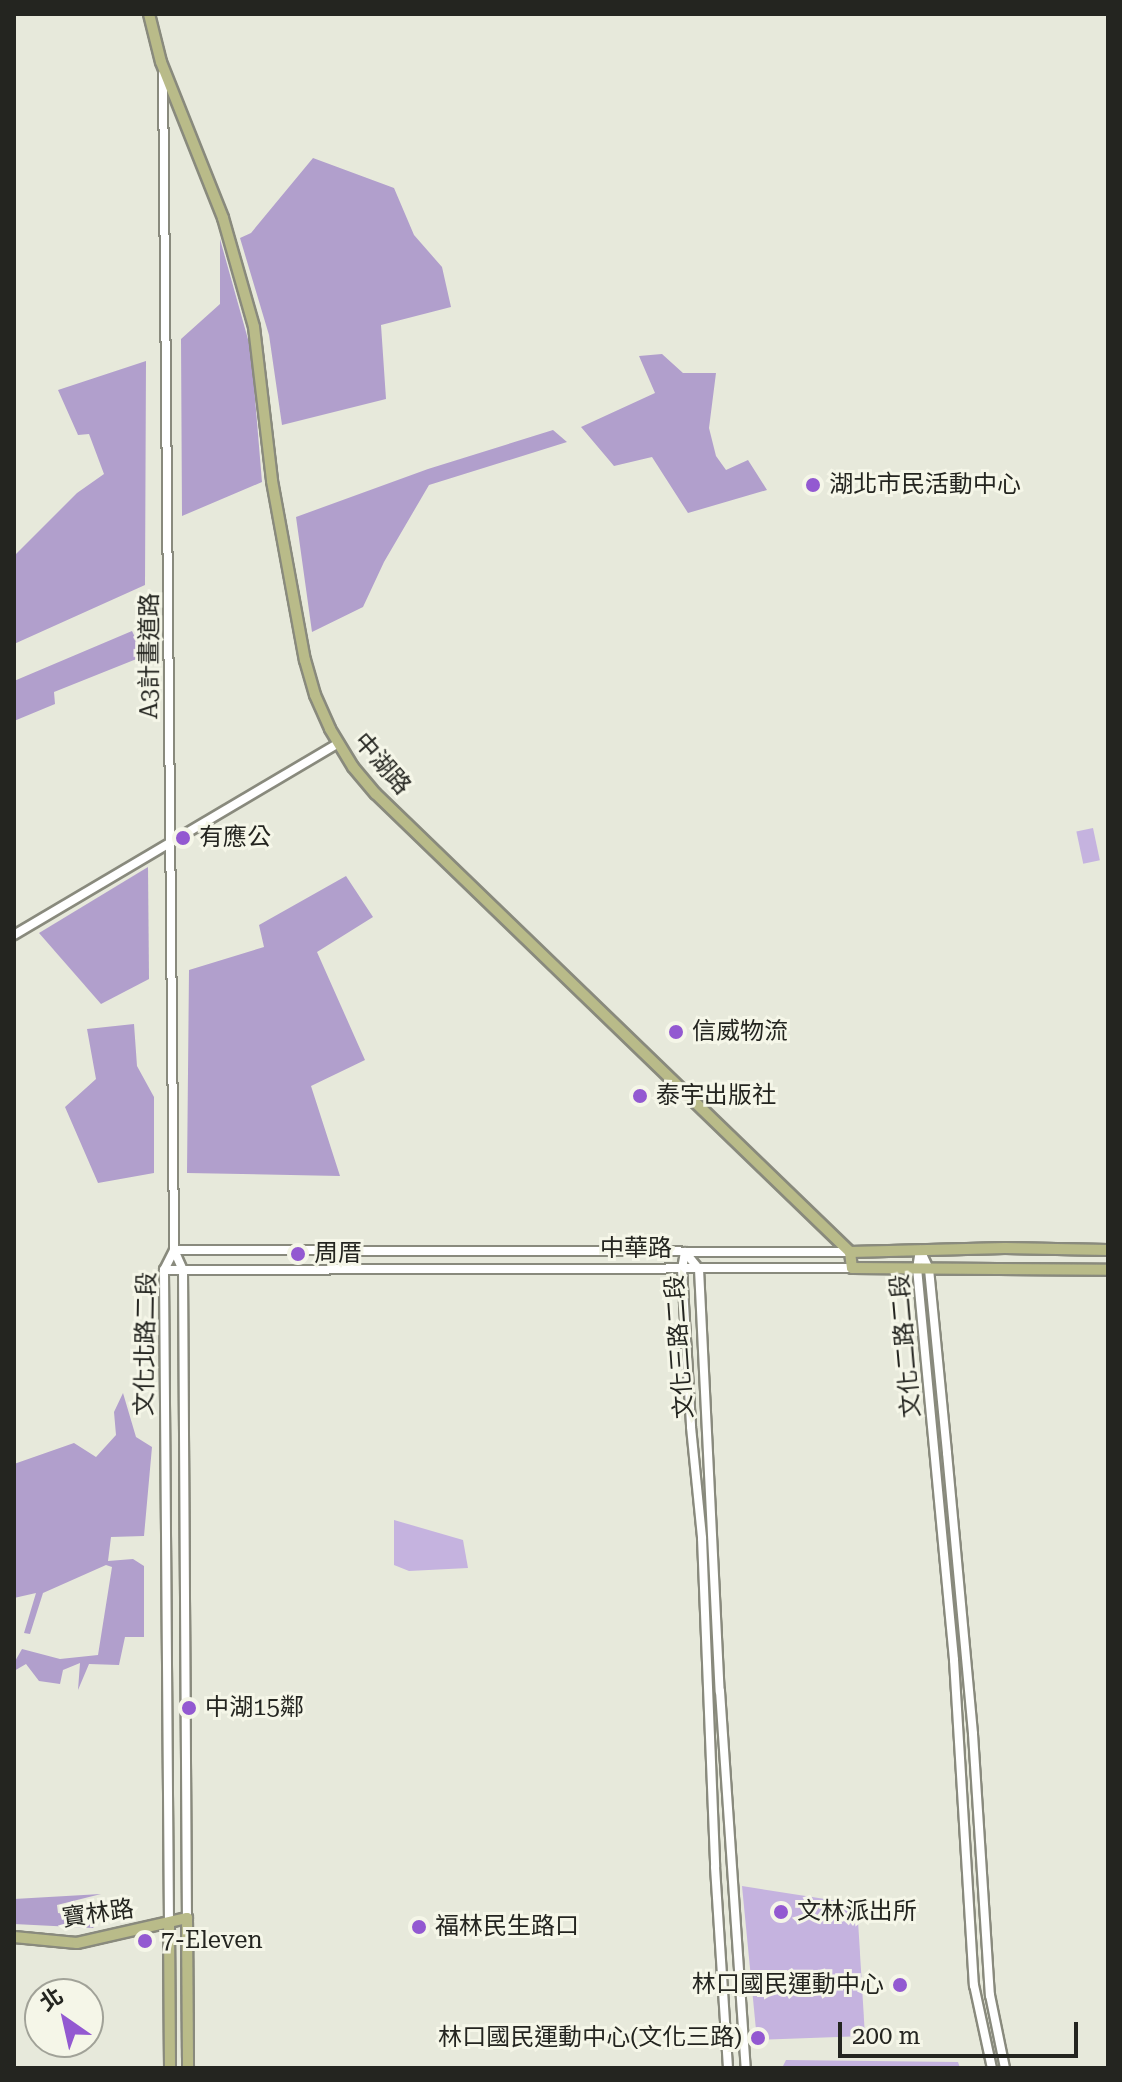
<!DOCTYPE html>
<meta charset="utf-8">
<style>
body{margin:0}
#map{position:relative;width:1122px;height:2082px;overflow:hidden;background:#e7e9db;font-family:"Roboto Serif","Noto Sans TC",serif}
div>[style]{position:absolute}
.green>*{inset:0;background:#c5b3df;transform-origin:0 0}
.forest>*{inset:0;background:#b19fcc}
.roads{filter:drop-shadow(2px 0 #898a7d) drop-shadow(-2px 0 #898a7d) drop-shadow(0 2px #898a7d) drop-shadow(0 -2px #898a7d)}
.minor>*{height:8px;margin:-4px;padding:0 4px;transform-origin:4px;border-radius:4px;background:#fff}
.major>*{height:10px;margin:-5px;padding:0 5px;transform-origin:5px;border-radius:5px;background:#b9bb89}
.dots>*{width:22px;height:22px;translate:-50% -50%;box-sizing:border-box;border:4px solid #f5f6e8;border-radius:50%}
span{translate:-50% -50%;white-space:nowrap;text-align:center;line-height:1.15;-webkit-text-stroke:6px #f5f6e8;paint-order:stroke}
.poi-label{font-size:24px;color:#242520}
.left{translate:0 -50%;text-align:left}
.right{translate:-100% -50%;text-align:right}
.street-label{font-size:24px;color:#242520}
.frame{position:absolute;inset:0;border:16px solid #242520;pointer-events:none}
.north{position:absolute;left:24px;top:1978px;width:80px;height:80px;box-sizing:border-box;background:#f5f6e8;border:2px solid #a1a298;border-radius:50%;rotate:326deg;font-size:22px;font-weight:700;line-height:32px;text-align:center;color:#242520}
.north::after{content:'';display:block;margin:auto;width:28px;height:36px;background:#9359d1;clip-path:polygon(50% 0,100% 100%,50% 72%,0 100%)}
.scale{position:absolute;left:838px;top:2022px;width:240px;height:36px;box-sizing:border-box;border:4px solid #242520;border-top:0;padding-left:10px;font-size:24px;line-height:28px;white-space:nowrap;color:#242520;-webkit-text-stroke:6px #f5f6e8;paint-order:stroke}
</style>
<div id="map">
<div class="green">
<i style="left:1093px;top:828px;width:33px;height:17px;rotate:78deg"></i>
<i style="clip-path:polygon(394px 1520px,463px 1540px,468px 1568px,409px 1571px,394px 1565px)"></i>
<i style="clip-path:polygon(742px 1886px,857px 1904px,865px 2036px,757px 2040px)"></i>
<i style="clip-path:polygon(786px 2060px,958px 2062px,960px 2068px,782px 2068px)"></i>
</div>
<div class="forest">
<i style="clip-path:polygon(313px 158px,394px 188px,414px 235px,442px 267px,451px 307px,381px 325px,386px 399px,282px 425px,269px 335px,240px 238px,251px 233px)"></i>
<i style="clip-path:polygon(220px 239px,251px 350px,262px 482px,182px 516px,181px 339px,220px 304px)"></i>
<i style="clip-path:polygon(662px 354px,683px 373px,716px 373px,709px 428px,716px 456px,726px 470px,748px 460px,767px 490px,688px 513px,652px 457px,614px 466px,581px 427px,655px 393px,639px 356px)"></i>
<i style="clip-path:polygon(146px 361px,145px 585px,14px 644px,14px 556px,77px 493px,104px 474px,89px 434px,78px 435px,58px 390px)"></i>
<i style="clip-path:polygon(553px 430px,567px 442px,429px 485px,384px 562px,363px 607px,312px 632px,296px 517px,428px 469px)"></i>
<i style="clip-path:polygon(132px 631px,144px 656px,54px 692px,55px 704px,14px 721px,14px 681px)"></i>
<i style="clip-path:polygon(148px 867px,149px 979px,101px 1004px,39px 933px)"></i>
<i style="clip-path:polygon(346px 876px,373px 917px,317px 952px,365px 1060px,311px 1086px,340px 1176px,187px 1173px,189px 970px,264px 947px,259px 925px)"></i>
<i style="clip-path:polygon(134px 1024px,137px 1066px,154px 1097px,154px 1173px,98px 1183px,65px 1107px,96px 1079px,87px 1029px)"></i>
<i style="clip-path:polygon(123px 1393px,136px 1437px,152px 1447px,144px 1536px,111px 1537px,108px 1561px,133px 1559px,144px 1566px,144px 1637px,125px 1637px,119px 1665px,89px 1664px,78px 1690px,80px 1663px,63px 1670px,60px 1684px,39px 1681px,26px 1664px,14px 1671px,14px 1663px,22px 1649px,60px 1659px,98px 1655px,112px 1567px,106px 1565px,43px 1593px,30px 1634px,24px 1633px,36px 1593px,14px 1598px,14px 1464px,74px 1443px,96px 1457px,116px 1435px,114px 1412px)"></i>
<i style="clip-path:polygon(101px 1894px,57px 1905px,58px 1913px,99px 1920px,93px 1928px,14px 1924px,14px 1899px)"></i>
</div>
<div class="roads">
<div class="minor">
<i style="left:163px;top:74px;width:1176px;rotate:89.46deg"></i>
<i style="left:174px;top:1250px;width:22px;rotate:66deg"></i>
<i style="left:183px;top:1270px;width:648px;rotate:89.65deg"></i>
<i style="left:14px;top:935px;width:375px;rotate:-30.6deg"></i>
<i style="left:174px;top:1250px;width:676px;rotate:0.17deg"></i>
<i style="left:920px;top:1250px;width:21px;rotate:65deg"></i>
<i style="left:929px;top:1269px;width:185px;rotate:84.4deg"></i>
<i style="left:947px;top:1453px;width:282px;rotate:84.7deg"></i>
<i style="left:973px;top:1734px;width:262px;rotate:86.3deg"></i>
<i style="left:990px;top:1995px;width:75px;rotate:78.4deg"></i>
<i style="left:920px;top:1250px;width:18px;rotate:99deg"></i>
<i style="left:917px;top:1268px;width:394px;rotate:84.6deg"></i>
<i style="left:954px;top:1660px;width:326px;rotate:86.5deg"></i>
<i style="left:974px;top:1985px;width:85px;rotate:77.8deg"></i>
<i style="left:685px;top:1252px;width:22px;rotate:51deg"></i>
<i style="left:699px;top:1269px;width:423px;rotate:87.2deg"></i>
<i style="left:720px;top:1691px;width:378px;rotate:86.1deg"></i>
<i style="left:685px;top:1252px;width:17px;rotate:100deg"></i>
<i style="left:682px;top:1269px;width:158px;rotate:86.7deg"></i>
<i style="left:691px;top:1427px;width:112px;rotate:84.3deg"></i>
<i style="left:702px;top:1538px;width:329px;rotate:87.7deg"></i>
<i style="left:715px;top:1867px;width:201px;rotate:86.3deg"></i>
<i style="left:164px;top:1270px;width:688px;rotate:-0.17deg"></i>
<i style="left:169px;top:1924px;width:654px;rotate:-90.44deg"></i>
<i style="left:164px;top:1270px;width:22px;rotate:-63deg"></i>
</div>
<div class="major">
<i style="left:149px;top:14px;width:49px;rotate:76deg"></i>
<i style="left:161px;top:62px;width:168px;rotate:68.3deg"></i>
<i style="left:223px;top:218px;width:113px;rotate:74.1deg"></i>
<i style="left:254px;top:327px;width:155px;rotate:83.3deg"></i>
<i style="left:272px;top:481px;width:182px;rotate:79.6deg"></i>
<i style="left:305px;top:660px;width:36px;rotate:74deg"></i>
<i style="left:315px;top:695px;width:37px;rotate:66deg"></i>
<i style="left:330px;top:729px;width:44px;rotate:58.8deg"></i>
<i style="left:353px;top:767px;width:35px;rotate:50deg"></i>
<i style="left:376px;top:794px;width:659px;rotate:44.02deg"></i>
<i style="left:850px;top:1252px;width:16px;rotate:83deg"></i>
<i style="left:852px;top:1268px;width:256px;rotate:0.4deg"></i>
<i style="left:850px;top:1252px;width:155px;rotate:-1.5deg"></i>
<i style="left:1005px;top:1248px;width:103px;rotate:1.1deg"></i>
<i style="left:169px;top:1924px;width:144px;rotate:89.6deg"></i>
<i style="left:14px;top:1937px;width:63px;rotate:5.4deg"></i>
<i style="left:77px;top:1943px;width:113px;rotate:-12.8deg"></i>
<i style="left:187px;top:1918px;width:150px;rotate:89.6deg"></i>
</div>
</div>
<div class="dots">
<i style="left:813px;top:485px;background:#9359d1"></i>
<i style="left:183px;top:838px;background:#9359d1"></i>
<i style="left:676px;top:1032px;background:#9359d1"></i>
<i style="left:640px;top:1096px;background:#9359d1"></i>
<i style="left:298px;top:1254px;background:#9359d1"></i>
<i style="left:189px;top:1708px;background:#9359d1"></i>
<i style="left:781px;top:1912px;background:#9359d1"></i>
<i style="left:419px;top:1927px;background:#9359d1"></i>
<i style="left:145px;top:1941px;background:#9359d1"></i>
<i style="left:900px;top:1985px;background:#9359d1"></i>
<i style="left:758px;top:2038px;background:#9359d1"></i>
</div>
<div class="poi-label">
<span class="left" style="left:829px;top:485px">湖北市民活動中心</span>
<span class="left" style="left:199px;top:838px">有應公</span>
<span class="left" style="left:692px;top:1032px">信威物流</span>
<span class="left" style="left:656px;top:1096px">泰宇出版社</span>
<span class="left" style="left:314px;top:1254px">周厝</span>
<span class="left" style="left:205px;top:1708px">中湖15鄰</span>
<span class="left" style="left:797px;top:1912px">文林派出所</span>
<span class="left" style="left:435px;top:1927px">福林民生路口</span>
<span class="left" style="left:161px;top:1941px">7-Eleven</span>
<span class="right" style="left:884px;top:1985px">林口國民運動中心</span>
<span class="right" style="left:742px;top:2038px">林口國民運動中心(文化三路)</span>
</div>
<div class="street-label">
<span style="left:150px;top:656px;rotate:-90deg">A3計畫道路</span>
<span style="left:382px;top:764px;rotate:49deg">中湖路</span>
<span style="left:636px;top:1249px">中華路</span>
<span style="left:146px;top:1344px;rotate:-89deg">文化北路二段</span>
<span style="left:906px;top:1346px;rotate:-95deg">文化二路二段</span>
<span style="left:680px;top:1347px;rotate:-94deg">文化三路二段</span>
<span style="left:98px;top:1914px;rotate:-8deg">寶林路</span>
</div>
<div class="frame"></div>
<div class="north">北</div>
<div class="scale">200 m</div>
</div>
